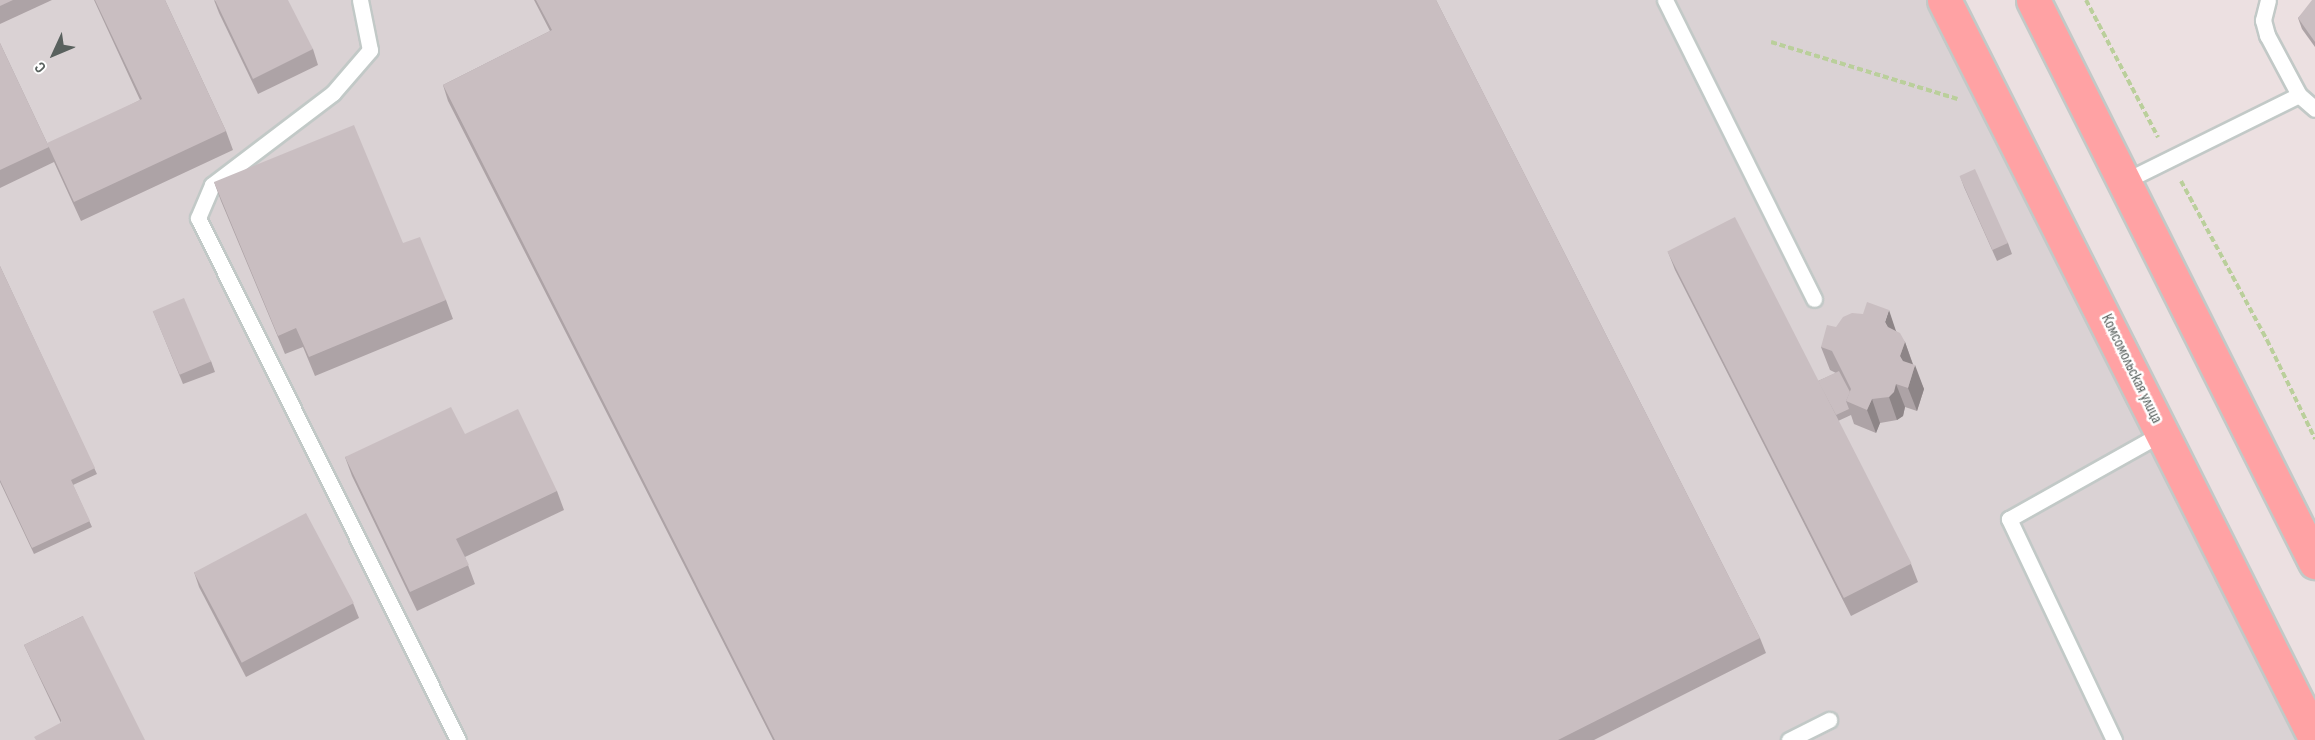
<!DOCTYPE html>
<meta charset="utf-8">
<style>
body{margin:0}
#map{position:relative;width:2315px;height:740px;overflow:hidden;background:#ece0e1;font-family:"Sofia Sans Condensed",sans-serif}
div>[style]{position:absolute}
.industrial>*{inset:0;background:#dad2d4}
.path>*{height:4px;margin-top:-2px;transform-origin:0;background:repeating-linear-gradient(90deg,#bacf9b 0 6px,transparent 0 9px)}
.roads{filter:drop-shadow(2px 0 #c2c9c7) drop-shadow(-2px 0 #c2c9c7) drop-shadow(0 2px #c2c9c7) drop-shadow(0 -2px #c2c9c7)}
.lane>*{height:15px;margin:-7.5px;padding:0 7.5px;transform-origin:7.5px;border-radius:7.5px;background:#fff}
.primary>*{height:33px;margin:-16.5px;padding:0 16.5px;transform-origin:16.5px;border-radius:16.5px;background:#ffa2a4}
.wall>*{inset:0;background:#ada3a6}
.shaded-wall>*{inset:0;background:#8d8587}
.building>*{inset:0;background:#c9bec1;transform-origin:0 0}
span{translate:-50% -50%;white-space:nowrap;text-align:center;line-height:1.15;-webkit-text-stroke:5px #fff;paint-order:stroke}
.street-label{font-size:16px;color:#59615e}
.north{position:absolute;left:24px;top:24px;width:60px;height:60px;-webkit-text-stroke:4px #fff;paint-order:stroke;rotate:226deg;font-size:16px;font-weight:700;line-height:24px;text-align:center;color:#59615e}
.north::after{content:'';display:block;margin:auto;width:21px;height:27px;background:#59615e;clip-path:polygon(50% 0,100% 100%,50% 72%,0 100%)}
</style>
<div id="map">
<div class="industrial">
<i style="clip-path:polygon(0 0,1944px 0,2315px 740px,0 740px)"></i>
</div>
<div class="path">
<i style="left:2086px;top:0;width:155px;rotate:62.3deg"></i>
<i style="left:1771px;top:42px;width:195px;rotate:17deg"></i>
<i style="left:2181px;top:181px;width:181px;rotate:61.6deg"></i>
<i style="left:2267px;top:340px;width:110px;rotate:64.1deg"></i>
</div>
<div class="roads">
<div class="lane">
<i style="left:360px;top:0;width:51px;rotate:78.7deg"></i>
<i style="left:370px;top:50px;width:57px;rotate:130.7deg"></i>
<i style="left:333px;top:93px;width:152px;rotate:142.8deg"></i>
<i style="left:212px;top:185px;width:36px;rotate:113deg"></i>
<i style="left:198px;top:218px;width:583px;rotate:63.52deg"></i>
<i style="left:1665px;top:0;width:334px;rotate:63.5deg"></i>
<i style="left:2268px;top:0;width:21px;rotate:104deg"></i>
<i style="left:2263px;top:20px;width:16px;rotate:75deg"></i>
<i style="left:2267px;top:35px;width:68px;rotate:61.9deg"></i>
<i style="left:2125px;top:181px;width:194px;rotate:-26.3deg"></i>
<i style="left:2299px;top:95px;width:21px;rotate:41deg"></i>
<i style="left:1789px;top:740px;width:45px;rotate:-26.6deg"></i>
<i style="left:2114px;top:740px;width:245px;rotate:-115.4deg"></i>
<i style="left:2009px;top:519px;width:176px;rotate:-29.3deg"></i>
</div>
<div class="primary">
<i style="left:1944px;top:0;width:826px;rotate:63.31deg"></i>
<i style="left:2033px;top:0;width:629px;rotate:63.35deg"></i>
</div>
</div>
<div class="wall">
<i style="clip-path:polygon(0 0,52px 0,0 24px)"></i>
<i style="clip-path:polygon(94px 0,165px 0,226px 131px,233px 150px,81px 221px,54px 162px,0 188px,0 43px,49px 147px,140px 100px)"></i>
<i style="clip-path:polygon(214px 0,313px 49px,318px 65px,258px 94px,219px 13px)"></i>
<i style="clip-path:polygon(534px 0,1436px 0,1760px 638px,1766px 653px,1594px 740px,773px 740px,448px 101px,443px 85px,550px 31px)"></i>
<i style="clip-path:polygon(2315px 0,2315px 47px,2302px 29px,2298px 18px)"></i>
<i style="clip-path:polygon(1960px 176px,2008px 243px,2012px 254px,1997px 261px,1964px 187px)"></i>
<i style="clip-path:polygon(214px 182px,403px 243px,446px 300px,453px 319px,315px 376px,303px 347px,285px 354px,221px 201px)"></i>
<i style="clip-path:polygon(1668px 252px,1818px 381px,1836px 373px,1830px 370px,1821px 347px,1836px 327px,1896px 331px,1905px 342px,1913px 364px,1924px 389px,1917px 411px,1905px 407px,1903px 416px,1897px 420px,1880px 423px,1876px 433px,1854px 424px,1851px 415px,1838px 421px,1911px 564px,1918px 582px,1851px 616px,1675px 270px)"></i>
<i style="clip-path:polygon(0 266px,97px 474px,73px 485px,92px 527px,34px 554px,0 482px)"></i>
<i style="clip-path:polygon(153px 311px,211px 361px,215px 372px,183px 384px)"></i>
<i style="clip-path:polygon(465px 434px,557px 491px,564px 510px,465px 557px,475px 584px,417px 611px,352px 476px,345px 457px)"></i>
<i style="clip-path:polygon(194px 572px,353px 603px,359px 618px,246px 677px,199px 587px)"></i>
<i style="clip-path:polygon(83px 616px,61px 723px,24px 645px)"></i>
</div>
<div class="shaded-wall">
<i style="clip-path:polygon(1889px 310px,1897px 334px,1894px 345px,1885px 322px)"></i>
<i style="clip-path:polygon(1905px 342px,1913px 365px,1909px 379px,1900px 356px)"></i>
<i style="clip-path:polygon(1915px 365px,1924px 389px,1917px 411px,1908px 388px)"></i>
<i style="clip-path:polygon(1896px 384px,1905px 407px,1903px 416px,1897px 420px,1889px 397px)"></i>
<i style="clip-path:polygon(1872px 399px,1880px 423px,1876px 433px,1867px 410px)"></i>
</div>
<div class="building">
<i style="clip-path:polygon(0 0,13px 0,0 6px)"></i>
<i style="clip-path:polygon(95px 0,165px 0,226px 131px,74px 202px,47px 143px,142px 99px)"></i>
<i style="clip-path:polygon(215px 0,288px 0,313px 49px,253px 79px)"></i>
<i style="clip-path:polygon(536px 0,1436px 0,1760px 638px,1558px 740px,775px 740px,443px 85px,552px 30px)"></i>
<i style="clip-path:polygon(2312px 0,2315px 0,2315px 42px,2298px 18px)"></i>
<i style="clip-path:polygon(0 43px,49px 147px,0 170px)"></i>
<i style="clip-path:polygon(354px 125px,403px 243px,420px 237px,446px 300px,309px 357px,296px 328px,278px 336px,214px 182px)"></i>
<i style="left:1975px;top:169px;width:81px;height:17px;rotate:66deg"></i>
<i style="left:1735px;top:217px;width:389px;height:76px;rotate:63deg"></i>
<i style="clip-path:polygon(0 266px,95px 468px,71px 480px,90px 521px,32px 548px,0 480px)"></i>
<i style="left:184px;top:298px;width:69px;height:34px;rotate:67deg"></i>
<i style="clip-path:polygon(1867px 302px,1889px 310px,1885px 322px,1888px 327px,1900px 333px,1905px 342px,1900px 356px,1903px 361px,1915px 365px,1908px 388px,1896px 384px,1894px 392px,1889px 397px,1872px 399px,1867px 410px,1846px 401px,1851px 389px,1832px 351px,1821px 347px,1827px 325px,1836px 327px,1843px 317px,1852px 313px,1863px 314px)"></i>
<i style="clip-path:polygon(1839px 371px,1850px 392px,1846px 401px,1849px 409px,1836px 415px,1818px 381px)"></i>
<i style="clip-path:polygon(451px 407px,465px 434px,518px 409px,557px 491px,456px 539px,469px 565px,410px 592px,345px 457px)"></i>
<i style="left:306px;top:513px;width:102px;height:127px;rotate:62deg"></i>
<i style="clip-path:polygon(83px 616px,145px 740px,36px 740px,34px 737px,62px 722px,24px 645px)"></i>
</div>
<div class="street-label">
<span style="left:2131px;top:369px;rotate:64deg">Комсомольская улица</span>
</div>
<div class="north">С</div>
</div>
